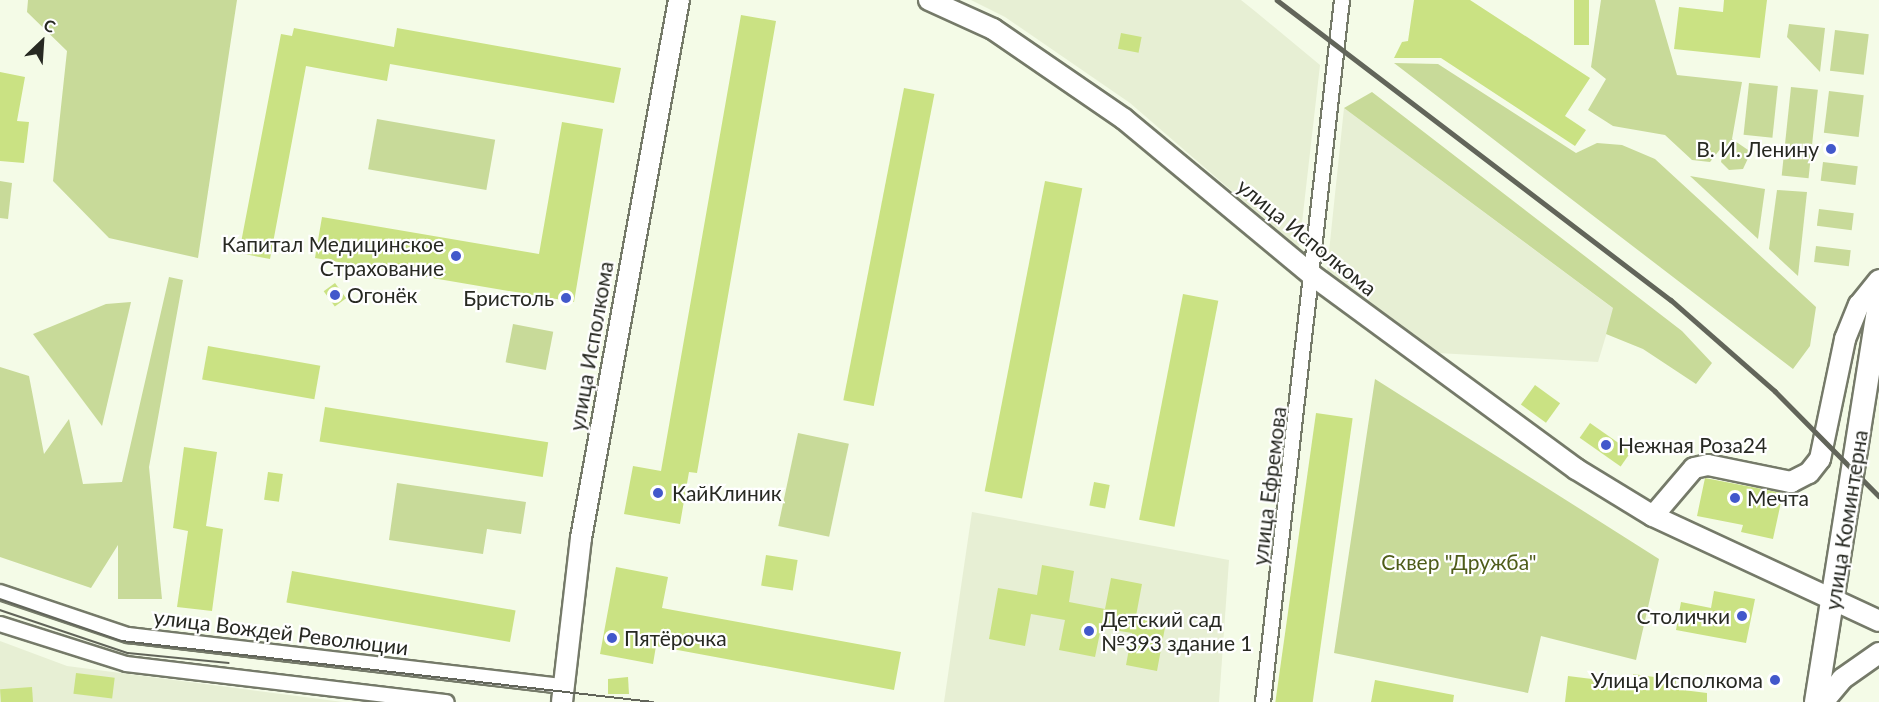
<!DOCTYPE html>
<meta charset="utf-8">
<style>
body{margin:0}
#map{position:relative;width:1879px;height:702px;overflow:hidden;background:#f4fbe7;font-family:Lato,sans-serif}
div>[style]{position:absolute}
.built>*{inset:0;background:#e7efd4}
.green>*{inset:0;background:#c8da99;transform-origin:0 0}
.building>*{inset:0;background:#cae283;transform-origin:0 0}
.roads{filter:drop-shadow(2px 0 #757a69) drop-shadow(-2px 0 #757a69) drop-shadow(0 2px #757a69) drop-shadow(0 -2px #757a69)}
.street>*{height:14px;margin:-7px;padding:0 7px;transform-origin:7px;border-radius:7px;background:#fff}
.secondary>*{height:20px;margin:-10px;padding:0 10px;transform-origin:10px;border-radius:10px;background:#fff}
.primary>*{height:22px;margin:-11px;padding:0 11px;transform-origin:11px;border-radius:11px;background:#fff}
.tram>*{height:1.5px;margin:-0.75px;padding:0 0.75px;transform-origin:0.75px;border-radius:0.75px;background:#62655a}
.rail>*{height:4.5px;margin:-2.25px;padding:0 2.25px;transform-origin:2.25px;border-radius:2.25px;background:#62655a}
.dots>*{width:16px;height:16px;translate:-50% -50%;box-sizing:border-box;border:3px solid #fff;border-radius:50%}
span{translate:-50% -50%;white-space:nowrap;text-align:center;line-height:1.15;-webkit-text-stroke:4.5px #fff;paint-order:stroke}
.poi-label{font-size:21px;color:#272922}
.right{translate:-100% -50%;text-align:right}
.left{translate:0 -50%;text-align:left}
.street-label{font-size:21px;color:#272922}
.park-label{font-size:21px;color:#4e5c19}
.north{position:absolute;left:12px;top:12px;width:60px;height:60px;-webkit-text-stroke:4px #fff;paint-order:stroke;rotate:25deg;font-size:16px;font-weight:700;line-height:24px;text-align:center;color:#272922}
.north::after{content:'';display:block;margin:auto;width:21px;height:27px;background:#272922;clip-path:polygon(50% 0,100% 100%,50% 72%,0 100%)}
</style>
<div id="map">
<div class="built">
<i style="clip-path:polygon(971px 0,1241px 0,1256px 12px,1320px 65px,1299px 249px,1130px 103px,1005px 17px)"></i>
<i style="clip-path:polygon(1344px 108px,1614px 309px,1598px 362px,1438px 353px,1327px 271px)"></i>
<i style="clip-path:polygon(972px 512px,1229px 560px,1219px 702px,944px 702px)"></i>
<i style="clip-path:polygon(0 641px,67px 666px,343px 702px,0 702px)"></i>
</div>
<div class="green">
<i style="clip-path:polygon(28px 0,237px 0,198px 258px,109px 238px,53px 181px,67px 51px,27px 12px)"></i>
<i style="clip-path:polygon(1601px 0,1655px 0,1677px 75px,1742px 82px,1732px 139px,1751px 152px,1743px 169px,1729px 170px,1721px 162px,1725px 143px,1710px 162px,1692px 160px,1665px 135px,1613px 126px,1588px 110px,1606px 79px,1591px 67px)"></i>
<i style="clip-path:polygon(1789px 24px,1825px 28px,1820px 72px,1787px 37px)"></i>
<i style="left:1835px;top:30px;width:34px;height:41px;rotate:7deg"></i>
<i style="clip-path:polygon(1394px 63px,1438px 64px,1576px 153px,1597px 143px,1622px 145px,1655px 159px,1816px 307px,1810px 346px,1793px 369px)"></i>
<i style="left:1749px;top:83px;width:29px;height:52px;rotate:6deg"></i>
<i style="left:1791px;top:87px;width:27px;height:89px;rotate:6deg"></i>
<i style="left:1829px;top:91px;width:35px;height:42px;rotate:7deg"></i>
<i style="clip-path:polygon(1372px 92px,1682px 331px,1712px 363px,1696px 384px,1643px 349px,1606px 334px,1613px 308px,1344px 108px)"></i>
<i style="left:377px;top:119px;width:120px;height:51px;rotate:10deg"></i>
<i style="left:1823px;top:162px;width:35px;height:19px;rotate:7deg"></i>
<i style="clip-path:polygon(1690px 176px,1765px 189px,1758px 239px)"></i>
<i style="clip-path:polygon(0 181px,12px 183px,8px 219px,0 218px)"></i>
<i style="clip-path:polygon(1777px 190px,1807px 192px,1798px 276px,1769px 249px)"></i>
<i style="left:1819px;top:209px;width:35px;height:17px;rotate:7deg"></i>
<i style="left:1816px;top:246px;width:35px;height:16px;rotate:7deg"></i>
<i style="clip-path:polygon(169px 277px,183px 280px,149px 467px,162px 599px,118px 599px,118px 545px,91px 588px,0 557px,0 367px,29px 376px,44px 454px,69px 419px,83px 484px,122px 482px)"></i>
<i style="clip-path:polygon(131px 302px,102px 426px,33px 334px,106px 304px)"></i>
<i style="left:513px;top:324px;width:41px;height:39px;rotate:11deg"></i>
<i style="clip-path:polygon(1375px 379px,1659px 559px,1636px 660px,1541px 636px,1528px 693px,1334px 653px)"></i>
<i style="left:798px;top:433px;width:52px;height:95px;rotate:12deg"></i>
<i style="clip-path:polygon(397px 483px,526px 502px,521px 534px,487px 529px,483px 554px,389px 540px)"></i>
</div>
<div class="building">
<i style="clip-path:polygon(1414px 0,1470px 0,1590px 78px,1565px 116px,1586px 130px,1575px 146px,1441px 58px,1394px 58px,1402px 42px,1408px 41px)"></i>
<i style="left:1574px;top:0;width:15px;height:45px"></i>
<i style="clip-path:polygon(1724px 0,1767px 0,1760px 58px,1674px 49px,1679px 7px,1723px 12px)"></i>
<i style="clip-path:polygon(741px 15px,776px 21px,697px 473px,689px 472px,680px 524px,624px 514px,633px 466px,661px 471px)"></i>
<i style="clip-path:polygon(294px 28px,394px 47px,397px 28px,621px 68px,614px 103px,390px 64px,387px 81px,306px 66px,270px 259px,239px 253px,281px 34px,292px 36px)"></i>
<i style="left:1121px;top:33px;width:21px;height:16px;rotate:11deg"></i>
<i style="clip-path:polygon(0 72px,25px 77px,17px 121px,29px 122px,24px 163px,0 161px)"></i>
<i style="left:904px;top:88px;width:31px;height:318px;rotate:11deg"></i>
<i style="clip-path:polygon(562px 122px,603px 129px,574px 302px,315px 258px,322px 217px,539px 254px)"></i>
<i style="left:1045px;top:181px;width:38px;height:316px;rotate:11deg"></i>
<i style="left:335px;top:283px;width:19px;height:14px;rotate:54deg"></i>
<i style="left:1183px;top:294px;width:36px;height:230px;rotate:11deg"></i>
<i style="left:208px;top:346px;width:114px;height:34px;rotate:10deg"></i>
<i style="left:1535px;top:385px;width:31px;height:24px;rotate:36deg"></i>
<i style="left:325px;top:407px;width:226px;height:35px;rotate:9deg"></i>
<i style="left:1316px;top:413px;width:37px;height:292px;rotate:8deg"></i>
<i style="left:1590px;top:423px;width:50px;height:18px;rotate:35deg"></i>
<i style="clip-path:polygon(184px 447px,217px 452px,206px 526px,223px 529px,212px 611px,177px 607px,188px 531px,173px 528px)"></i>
<i style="left:268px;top:472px;width:15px;height:28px;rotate:8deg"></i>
<i style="clip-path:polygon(1705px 478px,1783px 493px,1773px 539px,1741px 532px,1743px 525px,1697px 516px)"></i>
<i style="left:1094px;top:482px;width:16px;height:24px;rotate:11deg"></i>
<i style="left:766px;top:555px;width:32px;height:31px;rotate:9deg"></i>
<i style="clip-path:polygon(1042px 565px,1074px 571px,1069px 602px,1105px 609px,1111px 578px,1142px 584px,1136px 616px,1166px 622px,1157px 671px,1126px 665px,1132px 633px,1101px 628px,1095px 657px,1059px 650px,1065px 620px,1031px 614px,1025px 646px,989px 639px,998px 588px,1037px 595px)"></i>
<i style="clip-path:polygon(616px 567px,668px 577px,662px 608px,901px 652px,894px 690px,656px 646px,653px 664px,600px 654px)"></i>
<i style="left:292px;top:571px;width:227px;height:32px;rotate:10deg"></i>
<i style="clip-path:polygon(1714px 591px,1755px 599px,1746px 643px,1676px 630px,1681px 602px,1711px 608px)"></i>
<i style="left:76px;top:673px;width:39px;height:21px;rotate:7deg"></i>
<i style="clip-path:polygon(1633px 674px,1676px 680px,1675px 689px,1707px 693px,1707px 702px,1565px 702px,1568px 676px,1632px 684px)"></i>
<i style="clip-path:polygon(628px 677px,629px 694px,608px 694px,608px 679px)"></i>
<i style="clip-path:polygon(1375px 680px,1454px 695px,1453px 702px,1371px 702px)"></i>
<i style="left:32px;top:687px;width:15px;height:32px;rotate:86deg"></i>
</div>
<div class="roads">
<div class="street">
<i style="left:0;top:592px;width:135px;rotate:18.6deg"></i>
<i style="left:128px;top:635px;width:438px;rotate:6.7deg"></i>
<i style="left:0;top:624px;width:132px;rotate:17.6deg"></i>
<i style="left:126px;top:664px;width:323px;rotate:6.8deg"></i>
<i style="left:1263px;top:702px;width:706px;rotate:-83.58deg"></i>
</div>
<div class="secondary">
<i style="left:929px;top:0;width:70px;rotate:24.4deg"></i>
<i style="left:993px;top:29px;width:159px;rotate:34.5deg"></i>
<i style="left:1124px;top:119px;width:244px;rotate:39.7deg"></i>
<i style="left:1312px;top:275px;width:328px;rotate:36.3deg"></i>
<i style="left:1576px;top:469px;width:90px;rotate:31.4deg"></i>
<i style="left:1653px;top:516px;width:249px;rotate:24.9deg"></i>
<i style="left:1653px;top:516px;width:63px;rotate:-49.5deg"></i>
<i style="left:1694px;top:468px;width:14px;rotate:-12deg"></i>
<i style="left:1708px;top:465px;width:85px;rotate:11.6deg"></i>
<i style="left:1791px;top:482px;width:20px;rotate:-27deg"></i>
<i style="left:1809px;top:473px;width:18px;rotate:-52deg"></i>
<i style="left:1820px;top:459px;width:123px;rotate:-78.2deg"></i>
<i style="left:1845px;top:339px;width:37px;rotate:-68deg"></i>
<i style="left:1859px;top:305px;width:32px;rotate:-51deg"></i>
<i style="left:562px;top:702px;width:165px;rotate:-83.4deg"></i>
<i style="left:581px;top:538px;width:547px;rotate:-79.68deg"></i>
<i style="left:1823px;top:702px;width:30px;rotate:-50deg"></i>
<i style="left:1842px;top:679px;width:45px;rotate:-35.1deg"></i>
</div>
<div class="primary">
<i style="left:1816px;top:702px;width:405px;rotate:-81deg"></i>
</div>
</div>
<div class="tram">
<i style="left:0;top:599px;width:129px;rotate:19deg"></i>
<i style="left:122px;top:641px;width:534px;rotate:6.55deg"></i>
<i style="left:0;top:610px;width:135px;rotate:18.6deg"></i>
<i style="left:128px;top:653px;width:101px;rotate:5.7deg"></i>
</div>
<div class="rail">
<i style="left:1277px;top:0;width:495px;rotate:37.3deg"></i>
<i style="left:1671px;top:300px;width:138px;rotate:41.2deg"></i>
<i style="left:1775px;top:391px;width:148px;rotate:45.3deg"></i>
</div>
<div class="dots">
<i style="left:1831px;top:149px;background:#4258cb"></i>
<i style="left:456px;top:256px;background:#4258cb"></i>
<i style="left:335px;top:295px;background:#4258cb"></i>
<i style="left:566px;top:298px;background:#4258cb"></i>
<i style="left:1606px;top:445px;background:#4258cb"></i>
<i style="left:658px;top:493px;background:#4258cb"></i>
<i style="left:1735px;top:498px;background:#4258cb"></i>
<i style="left:1742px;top:616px;background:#4258cb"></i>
<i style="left:1089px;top:631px;background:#4258cb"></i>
<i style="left:612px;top:638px;background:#4258cb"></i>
<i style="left:1775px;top:680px;background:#4258cb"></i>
</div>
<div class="poi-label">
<span class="right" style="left:1819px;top:149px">В. И. Ленину</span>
<span class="right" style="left:444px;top:256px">Капитал Медицинское<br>Страхование</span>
<span class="left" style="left:347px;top:295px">Огонёк</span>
<span class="right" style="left:554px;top:298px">Бристоль</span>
<span class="left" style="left:1618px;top:445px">Нежная Роза24</span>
<span class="left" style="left:672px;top:493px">КайКлиник</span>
<span class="left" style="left:1747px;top:498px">Мечта</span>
<span class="right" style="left:1730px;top:616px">Столички</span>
<span class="left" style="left:1101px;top:631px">Детский сад<br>№393 здание 1</span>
<span class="left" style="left:624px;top:638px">Пятёрочка</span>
<span class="right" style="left:1763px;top:680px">Улица Исполкома</span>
</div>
<div class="street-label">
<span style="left:1307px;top:237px;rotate:39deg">улица Исполкома</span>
<span style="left:591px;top:346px;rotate:-80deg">улица Исполкома</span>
<span style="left:1269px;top:486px;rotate:-83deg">улица Ефремова</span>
<span style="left:1846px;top:520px;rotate:-81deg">улица Коминтерна</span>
<span style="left:281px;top:632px;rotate:7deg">улица Вождей Революции</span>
</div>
<div class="park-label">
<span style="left:1459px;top:562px">Сквер "Дружба"</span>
</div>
<div class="north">С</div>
</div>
